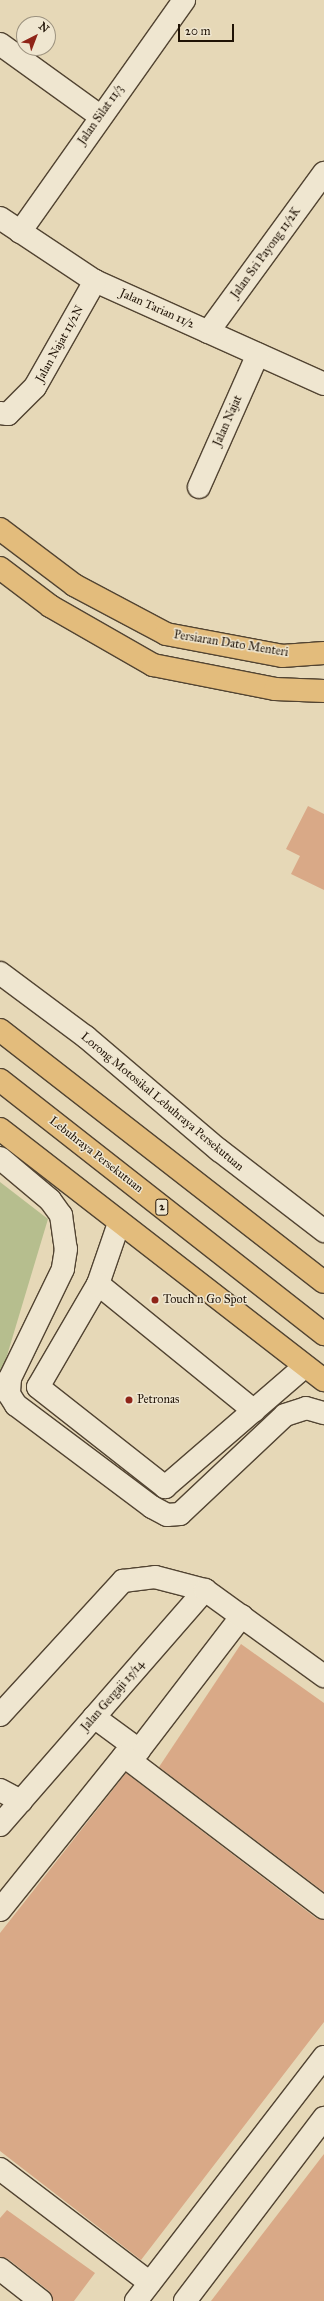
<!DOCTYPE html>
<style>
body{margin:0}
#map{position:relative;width:324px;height:2301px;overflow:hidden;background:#e6d8b7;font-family:"IM FELL Great Primer",serif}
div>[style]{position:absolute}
.green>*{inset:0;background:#b6be8e}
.building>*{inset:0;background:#d9a987}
.roads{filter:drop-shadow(1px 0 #524432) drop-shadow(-1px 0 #524432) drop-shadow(0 1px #524432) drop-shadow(0 -1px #524432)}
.minor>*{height:22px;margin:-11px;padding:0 11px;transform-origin:11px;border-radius:11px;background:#efe6d0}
.major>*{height:22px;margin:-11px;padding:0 11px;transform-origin:11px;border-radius:11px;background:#e3bc7c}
.highway>*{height:22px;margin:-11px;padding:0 11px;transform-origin:11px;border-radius:11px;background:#e3bc7c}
.dots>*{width:11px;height:11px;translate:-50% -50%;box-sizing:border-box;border:2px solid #efe6d0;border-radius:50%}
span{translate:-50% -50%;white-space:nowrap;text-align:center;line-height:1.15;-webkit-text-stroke:3px #efe6d0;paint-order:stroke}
.shield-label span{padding:1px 3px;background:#efe6d0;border:1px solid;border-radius:3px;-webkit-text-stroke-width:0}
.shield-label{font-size:11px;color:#201306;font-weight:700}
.street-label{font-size:12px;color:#201306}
.poi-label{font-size:12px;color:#201306}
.left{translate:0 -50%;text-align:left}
.north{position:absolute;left:16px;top:16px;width:40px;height:40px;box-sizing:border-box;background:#efe6d0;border:1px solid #9c927f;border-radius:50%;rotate:42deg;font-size:11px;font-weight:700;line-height:16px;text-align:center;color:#201306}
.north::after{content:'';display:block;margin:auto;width:14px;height:18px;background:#8f2418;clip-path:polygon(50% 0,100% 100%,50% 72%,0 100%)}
.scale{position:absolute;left:178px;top:24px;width:56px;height:18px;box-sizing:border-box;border:2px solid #201306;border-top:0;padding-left:5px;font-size:12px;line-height:14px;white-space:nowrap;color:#201306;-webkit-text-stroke:3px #efe6d0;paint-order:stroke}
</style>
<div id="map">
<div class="green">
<i style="clip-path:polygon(0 1182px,48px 1219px,0 1379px)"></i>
</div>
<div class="building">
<i style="clip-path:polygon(308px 806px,324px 814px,324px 890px,291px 874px,300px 856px,286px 849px)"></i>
<i style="clip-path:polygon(241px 1644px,324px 1703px,324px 1892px,159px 1767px)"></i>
<i style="clip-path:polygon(126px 1773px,316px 1918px,324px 1920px,324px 2022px,141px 2260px,0 2151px,0 1933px)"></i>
<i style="clip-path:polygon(324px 2154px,324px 2301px,211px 2301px)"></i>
<i style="clip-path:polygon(7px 2210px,95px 2273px,74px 2301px,53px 2301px,49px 2291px,8px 2259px,0 2257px,0 2218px)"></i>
</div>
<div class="roads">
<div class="minor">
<i style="left:0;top:44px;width:123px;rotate:35.8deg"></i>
<i style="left:0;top:218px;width:114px;rotate:33.6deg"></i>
<i style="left:95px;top:281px;width:251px;rotate:24.2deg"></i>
<i style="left:20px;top:232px;width:284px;rotate:-54.7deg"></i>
<i style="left:208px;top:332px;width:197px;rotate:-53.9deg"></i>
<i style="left:0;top:413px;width:8px;rotate:7deg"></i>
<i style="left:8px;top:414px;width:38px;rotate:-45deg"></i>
<i style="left:35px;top:387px;width:122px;rotate:-60.5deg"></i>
<i style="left:199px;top:487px;width:145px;rotate:-66.1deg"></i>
<i style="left:0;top:973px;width:107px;rotate:36.7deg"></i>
<i style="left:86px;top:1037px;width:175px;rotate:40.4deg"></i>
<i style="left:219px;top:1150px;width:133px;rotate:37.6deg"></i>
<i style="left:0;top:1158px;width:65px;rotate:40deg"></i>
<i style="left:50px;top:1200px;width:19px;rotate:54deg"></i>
<i style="left:61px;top:1215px;width:34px;rotate:82deg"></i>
<i style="left:66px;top:1249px;width:20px;rotate:99deg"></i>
<i style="left:63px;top:1269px;width:121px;rotate:115.9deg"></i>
<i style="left:10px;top:1378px;width:16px;rotate:94deg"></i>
<i style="left:9px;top:1394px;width:13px;rotate:58deg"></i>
<i style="left:16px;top:1405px;width:170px;rotate:36.9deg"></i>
<i style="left:152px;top:1507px;width:17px;rotate:28deg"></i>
<i style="left:167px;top:1515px;width:13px;rotate:-4deg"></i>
<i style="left:180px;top:1514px;width:144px;rotate:-43.3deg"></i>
<i style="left:285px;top:1415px;width:22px;rotate:-18deg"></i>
<i style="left:306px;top:1408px;width:19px;rotate:16deg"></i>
<i style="left:119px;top:1223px;width:65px;rotate:109deg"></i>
<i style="left:98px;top:1284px;width:119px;rotate:120.2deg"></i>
<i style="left:38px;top:1387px;width:162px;rotate:38.2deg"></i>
<i style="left:165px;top:1487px;width:185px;rotate:-40.8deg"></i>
<i style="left:98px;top:1284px;width:201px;rotate:39.1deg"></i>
<i style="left:0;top:1715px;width:182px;rotate:-47.5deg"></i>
<i style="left:123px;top:1581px;width:32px;rotate:-7deg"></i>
<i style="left:155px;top:1577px;width:52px;rotate:14.6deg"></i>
<i style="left:94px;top:1717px;width:56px;rotate:36.3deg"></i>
<i style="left:139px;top:1750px;width:169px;rotate:-52.5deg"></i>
<i style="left:0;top:1790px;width:24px;rotate:28deg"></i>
<i style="left:0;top:1825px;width:312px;rotate:-48.9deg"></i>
<i style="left:205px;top:1590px;width:147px;rotate:35.9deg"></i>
<i style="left:0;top:1910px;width:198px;rotate:-51.2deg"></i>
<i style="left:124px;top:1756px;width:251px;rotate:37.2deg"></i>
<i style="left:0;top:2169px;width:188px;rotate:37.2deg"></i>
<i style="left:0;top:2269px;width:52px;rotate:38deg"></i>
<i style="left:136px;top:2301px;width:308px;rotate:-52.4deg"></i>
<i style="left:185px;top:2301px;width:230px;rotate:-52.8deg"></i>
</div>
<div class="major">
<i style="left:0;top:529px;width:93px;rotate:37.1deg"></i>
<i style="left:74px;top:585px;width:104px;rotate:28deg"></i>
<i style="left:166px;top:634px;width:118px;rotate:10.7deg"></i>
<i style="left:282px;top:656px;width:42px;rotate:-4.1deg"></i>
<i style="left:0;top:568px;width:63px;rotate:37.2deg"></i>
<i style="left:50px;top:606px;width:119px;rotate:29.8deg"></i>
<i style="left:153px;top:665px;width:124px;rotate:11.1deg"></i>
<i style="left:275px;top:689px;width:49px;rotate:2.3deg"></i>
</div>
<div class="highway">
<i style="left:0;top:1030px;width:410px;rotate:37.9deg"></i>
<i style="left:0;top:1080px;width:412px;rotate:38.1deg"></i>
<i style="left:0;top:1129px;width:410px;rotate:37.8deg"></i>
</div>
</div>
<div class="dots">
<i style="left:155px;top:1300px;background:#8f2418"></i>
<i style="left:129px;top:1400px;background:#8f2418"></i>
</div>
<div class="shield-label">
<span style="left:162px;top:1207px">2</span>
</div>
<div class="street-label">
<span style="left:101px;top:115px;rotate:-55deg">Jalan Silat 11/3</span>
<span style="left:266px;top:253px;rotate:-54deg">Jalan Sri Payong 11/2K</span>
<span style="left:157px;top:309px;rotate:24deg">Jalan Tarian 11/2</span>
<span style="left:60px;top:344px;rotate:-61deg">Jalan Najat 11/2N</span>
<span style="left:228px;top:421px;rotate:-66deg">Jalan Najat</span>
<span style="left:231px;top:644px;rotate:9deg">Persiaran Dato Menteri</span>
<span style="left:162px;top:1102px;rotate:40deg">Lorong Motosikal Lebuhraya Persekutuan</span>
<span style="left:96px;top:1155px;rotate:38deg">Lebuhraya Persekutuan</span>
<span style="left:113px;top:1696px;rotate:-49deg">Jalan Gergaji 15/14</span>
</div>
<div class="poi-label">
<span class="left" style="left:163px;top:1300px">Touch n Go Spot</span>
<span class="left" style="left:137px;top:1400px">Petronas</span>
</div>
<div class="north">N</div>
<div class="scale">20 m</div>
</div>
